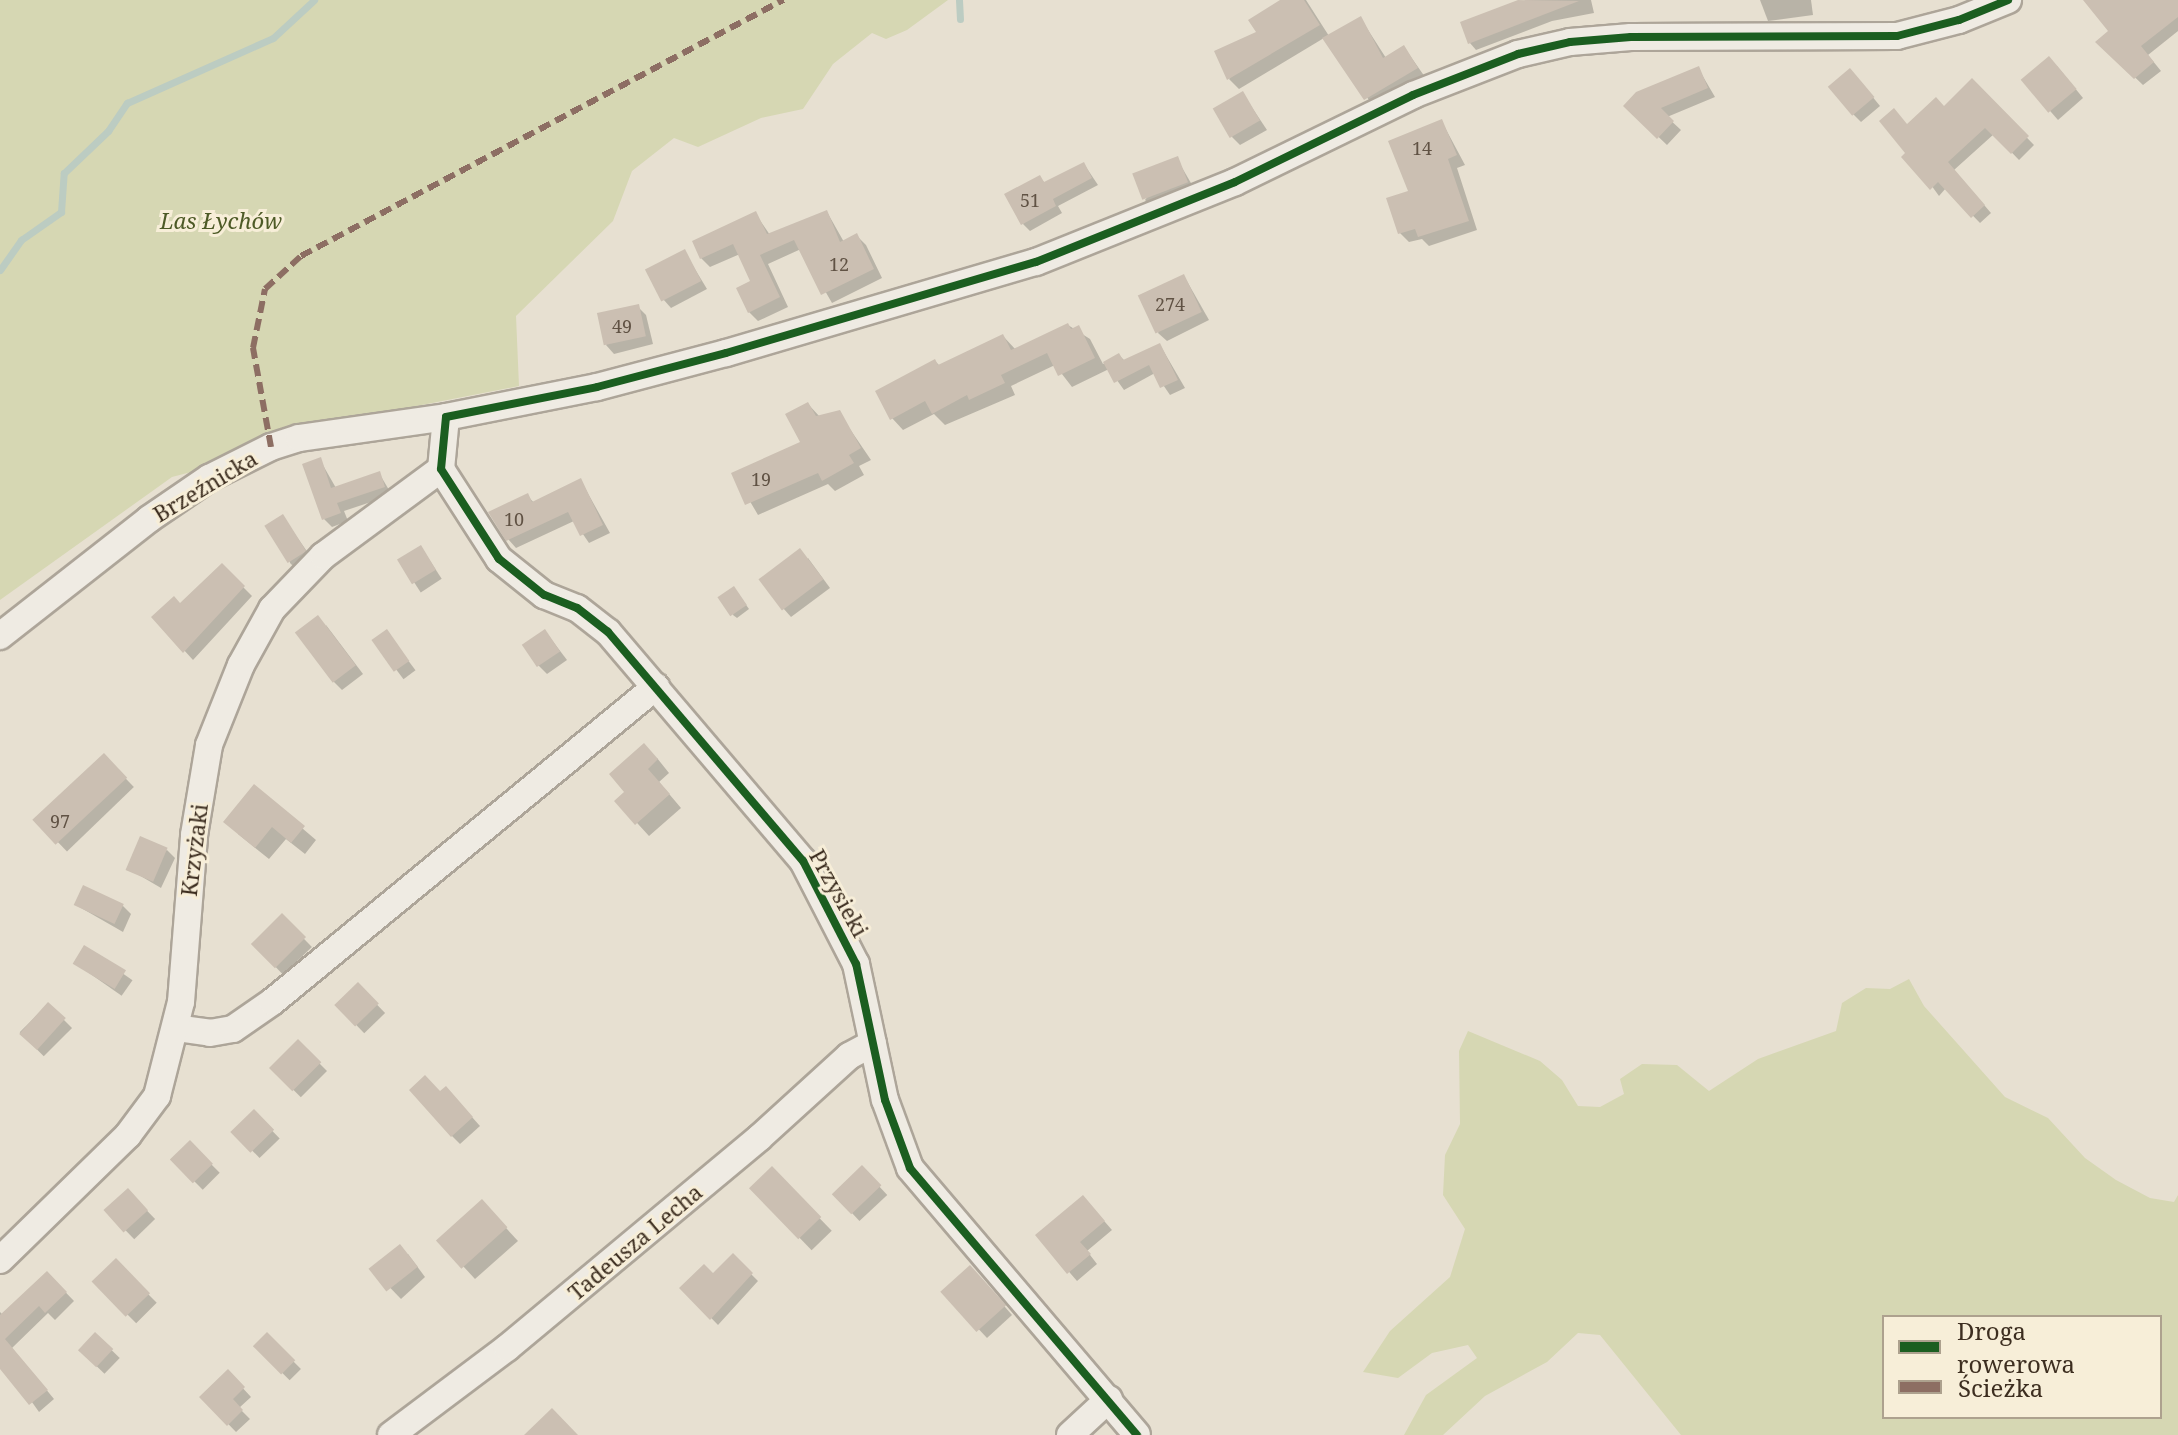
<!DOCTYPE html>
<meta charset="utf-8">
<style>
body{margin:0}
#map{position:relative;width:2178px;height:1435px;overflow:hidden;background:#e7e0d1;font-family:"Noto Serif",serif}
div>[style]{position:absolute}
.green>*{inset:0;background:#d6d7b3}
.shadow>*{inset:0;background:#0003;transform-origin:0 0}
.stream>*{height:7px;margin:-3.5px;padding:0 3.5px;transform-origin:3.5px;border-radius:3.5px;background:#bcccc2}
.building>*{inset:0;background:#cbbfb2;transform-origin:0 0}
.roads{filter:drop-shadow(2px 0 #ada599) drop-shadow(-2px 0 #ada599) drop-shadow(0 2px #ada599) drop-shadow(0 -2px #ada599)}
.minor>*{height:26px;margin:-13px;padding:0 13px;transform-origin:13px;border-radius:13px;background:#efebe3}
.quiet>*{height:6px;margin-top:-3px;transform-origin:0;background:repeating-linear-gradient(90deg,#8d6e63 0 12px,transparent 0 18px)}
.cycleway>*{height:8px;margin:-4px;padding:0 4px;transform-origin:4px;border-radius:4px;background:#1b5e20}
span{translate:-50% -50%;white-space:nowrap;text-align:center;line-height:1.15;-webkit-text-stroke:6px #f7eed8;paint-order:stroke}
.number-label{font-size:18px;color:#605244}
.number-label span{-webkit-text-stroke-width:0}
.park-label{font-size:22px;color:#4d5a26;font-style:italic}
.street-label{font-size:22px;color:#3d2e20}
.legend{position:absolute;left:1882px;top:1315px;width:280px;height:104px;box-sizing:border-box;background:#f7eed8;border:2px solid #ada18e;margin:0;padding:10px 14px;list-style:none;font-size:24px;color:#3d2e20}
.legend li{display:flex;align-items:center;gap:16px;height:40px}
.legend b{width:40px;border:2px solid #ada18e}
</style>
<div id="map">
<div class="green">
<i style="clip-path:polygon(0 0,948px 0,907px 30px,886px 39px,872px 33px,833px 64px,803px 109px,761px 118px,698px 147px,674px 138px,632px 171px,613px 221px,516px 316px,519px 386px,294px 430px,214px 466px,172px 477px,0 600px)"></i>
<i style="clip-path:polygon(evenodd,1909px 979px,1924px 1006px,2005px 1097px,2048px 1118px,2085px 1158px,2116px 1180px,2150px 1198px,2174px 1202px,2178px 1195px,2178px 1435px,1681px 1435px,1600px 1335px,1578px 1333px,1547px 1362px,1485px 1396px,1443px 1435px,1404px 1435px,1426px 1395px,1477px 1358px,1468px 1345px,1432px 1353px,1398px 1378px,1363px 1372px,1390px 1331px,1450px 1277px,1465px 1229px,1443px 1195px,1445px 1155px,1460px 1124px,1459px 1051px,1468px 1031px,1540px 1061px,1562px 1080px,1578px 1106px,1600px 1107px,1624px 1094px,1620px 1079px,1642px 1064px,1677px 1065px,1709px 1091px,1758px 1059px,1836px 1031px,1842px 1003px,1866px 988px,1890px 989px,1909px 979px,2160px 1317px,2160px 1417px,1884px 1417px,1884px 1317px,2160px 1317px)"></i>
</div>
<div class="shadow">
<i style="clip-path:polygon(1283px 0,1306px 0,1329px 36px,1361px 19px,1386px 58px,1404px 47px,1425px 77px,1374px 107px,1324px 38px,1239px 89px,1229px 79px)"></i>
<i style="clip-path:polygon(1527px 0,1591px 0,1594px 13px,1552px 21px,1476px 50px,1470px 43px,1462px 24px)"></i>
<i style="clip-path:polygon(1760px 0,1811px 0,1813px 15px,1768px 21px)"></i>
<i style="clip-path:polygon(2085px 0,2178px 0,2178px 31px,2148px 55px,2161px 71px,2143px 85px,2098px 42px,2111px 32px)"></i>
<i style="clip-path:polygon(2057px 66px,2083px 98px,2058px 120px,2023px 80px)"></i>
<i style="clip-path:polygon(1698px 68px,1715px 97px,1667px 117px,1681px 130px,1667px 145px,1626px 106px)"></i>
<i style="clip-path:polygon(1858px 79px,1880px 106px,1861px 122px,1853px 114px)"></i>
<i style="clip-path:polygon(1972px 81px,2034px 145px,2019px 160px,1994px 134px,1954px 170px,1991px 213px,1980px 223px,1946px 188px,1939px 196px,1908px 153px,1908px 126px,1944px 108px)"></i>
<i style="clip-path:polygon(1243px 94px,1267px 130px,1240px 145px,1232px 137px)"></i>
<i style="clip-path:polygon(1442px 122px,1465px 165px,1457px 168px,1477px 230px,1429px 246px,1422px 239px,1409px 242px,1400px 233px,1411px 192px)"></i>
<i style="clip-path:polygon(1177px 159px,1195px 190px,1153px 208px,1145px 200px)"></i>
<i style="clip-path:polygon(1084px 164px,1098px 185px,1058px 206px,1062px 213px,1030px 231px,1023px 224px,1039px 177px,1045px 183px)"></i>
<i style="clip-path:polygon(827px 212px,844px 242px,857px 236px,866px 245px,882px 278px,832px 303px,801px 249px,768px 264px,788px 307px,758px 321px,749px 312px,753px 282px,740px 254px,710px 267px,701px 258px,755px 213px,770px 235px)"></i>
<i style="clip-path:polygon(684px 251px,707px 289px,671px 308px,663px 299px)"></i>
<i style="clip-path:polygon(1184px 276px,1209px 320px,1167px 341px,1158px 333px)"></i>
<i style="clip-path:polygon(638px 307px,646px 315px,653px 344px,614px 354px,606px 345px)"></i>
<i style="clip-path:polygon(1068px 325px,1090px 339px,1103px 364px,1119px 355px,1125px 361px,1160px 345px,1185px 388px,1170px 395px,1155px 373px,1124px 390px,1109px 369px,1072px 387px,1055px 365px,1011px 386px,1015px 395px,945px 425px,934px 414px,903px 430px,892px 418px,935px 361px,940px 366px,1003px 336px,1016px 350px)"></i>
<i style="clip-path:polygon(808px 404px,820px 417px,839px 413px,871px 460px,859px 466px,864px 475px,835px 491px,828px 484px,758px 515px,734px 474px,803px 443px)"></i>
<i style="clip-path:polygon(320px 460px,336px 488px,379px 473px,392px 495px,344px 511px,348px 521px,332px 527px,324px 519px)"></i>
<i style="clip-path:polygon(581px 481px,610px 533px,589px 543px,574px 521px,516px 548px,508px 539px,528px 496px,534px 503px)"></i>
<i style="clip-path:polygon(283px 517px,313px 560px,298px 571px,290px 563px)"></i>
<i style="left:421px;top:547px;width:38px;height:25px;rotate:57deg"></i>
<i style="clip-path:polygon(808px 558px,830px 588px,791px 617px,783px 608px)"></i>
<i style="clip-path:polygon(222px 566px,252px 596px,193px 660px,154px 617px,181px 606px)"></i>
<i style="clip-path:polygon(737px 592px,749px 609px,737px 618px,733px 615px)"></i>
<i style="clip-path:polygon(326px 625px,363px 674px,342px 690px,334px 682px)"></i>
<i style="left:386px;top:631px;width:49px;height:15px;rotate:53deg"></i>
<i style="clip-path:polygon(545px 631px,567px 660px,547px 674px,538px 665px)"></i>
<i style="left:104px;top:756px;width:43px;height:93px;rotate:46deg"></i>
<i style="clip-path:polygon(657px 758px,669px 773px,659px 782px,681px 808px,649px 836px,617px 801px)"></i>
<i style="clip-path:polygon(254px 787px,316px 840px,305px 854px,286px 839px,269px 859px,238px 834px)"></i>
<i style="clip-path:polygon(167px 850px,175px 858px,161px 888px,127px 868px)"></i>
<i style="clip-path:polygon(76px 905px,123px 906px,131px 914px,123px 932px)"></i>
<i style="left:282px;top:916px;width:43px;height:40px;rotate:46deg"></i>
<i style="left:85px;top:947px;width:58px;height:19px;rotate:35deg"></i>
<i style="left:358px;top:985px;width:39px;height:29px;rotate:46deg"></i>
<i style="left:48px;top:1004px;width:34px;height:40px;rotate:45deg"></i>
<i style="left:298px;top:1042px;width:41px;height:37px;rotate:45deg"></i>
<i style="clip-path:polygon(440px 1093px,454px 1097px,480px 1126px,460px 1144px,452px 1136px)"></i>
<i style="left:254px;top:1112px;width:37px;height:28px;rotate:46deg"></i>
<i style="left:190px;top:1143px;width:42px;height:24px;rotate:45deg"></i>
<i style="left:862px;top:1168px;width:37px;height:38px;rotate:47deg"></i>
<i style="left:772px;top:1169px;width:86px;height:28px;rotate:46deg"></i>
<i style="left:128px;top:1191px;width:39px;height:29px;rotate:46deg"></i>
<i style="clip-path:polygon(1091px 1206px,1112px 1230px,1087px 1251px,1097px 1264px,1077px 1281px,1038px 1236px)"></i>
<i style="clip-path:polygon(494px 1215px,518px 1241px,475px 1279px,439px 1240px)"></i>
<i style="clip-path:polygon(408px 1254px,425px 1277px,401px 1299px,374px 1271px)"></i>
<i style="clip-path:polygon(733px 1256px,758px 1281px,718px 1325px,682px 1288px,714px 1276px)"></i>
<i style="left:115px;top:1261px;width:59px;height:29px;rotate:45deg"></i>
<i style="clip-path:polygon(47px 1273px,74px 1301px,55px 1320px,48px 1313px,12px 1348px,54px 1399px,39px 1412px,0 1357px,0 1312px,3px 1315px)"></i>
<i style="clip-path:polygon(978px 1276px,1012px 1315px,987px 1338px,944px 1292px)"></i>
<i style="left:96px;top:1335px;width:33px;height:22px;rotate:44deg"></i>
<i style="left:267px;top:1335px;width:48px;height:16px;rotate:45deg"></i>
<i style="clip-path:polygon(228px 1372px,251px 1397px,239px 1408px,250px 1419px,236px 1432px,202px 1397px)"></i>
</div>
<div class="stream">
<i style="left:959px;top:0;width:19px;rotate:87deg"></i>
<i style="left:0;top:270px;width:37px;rotate:-55deg"></i>
<i style="left:21px;top:240px;width:49px;rotate:-35deg"></i>
<i style="left:61px;top:212px;width:39px;rotate:-86deg"></i>
<i style="left:64px;top:173px;width:61px;rotate:-43.7deg"></i>
<i style="left:108px;top:131px;width:34px;rotate:-56deg"></i>
<i style="left:127px;top:103px;width:160px;rotate:-24deg"></i>
<i style="left:273px;top:38px;width:56px;rotate:-42.8deg"></i>
</div>
<div class="building">
<i style="clip-path:polygon(1280px 0,1304px 0,1320px 25px,1227px 80px,1214px 51px,1256px 32px,1248px 20px)"></i>
<i style="clip-path:polygon(1518px 0,1579px 1px,1468px 44px,1460px 22px)"></i>
<i style="clip-path:polygon(2083px 0,2178px 0,2178px 17px,2141px 46px,2154px 62px,2134px 79px,2095px 42px,2108px 31px)"></i>
<i style="clip-path:polygon(1361px 16px,1383px 58px,1404px 45px,1418px 68px,1364px 100px,1322px 38px)"></i>
<i style="left:2049px;top:56px;width:43px;height:37px;rotate:50deg"></i>
<i style="clip-path:polygon(1699px 66px,1708px 88px,1661px 108px,1674px 121px,1657px 139px,1623px 106px,1636px 92px)"></i>
<i style="left:1850px;top:68px;width:38px;height:29px;rotate:50deg"></i>
<i style="clip-path:polygon(1972px 78px,2029px 136px,2011px 154px,1985px 128px,1948px 162px,1985px 205px,1971px 218px,1938px 182px,1930px 190px,1901px 157px,1905px 153px,1879px 121px,1894px 108px,1907px 124px,1936px 97px,1944px 106px)"></i>
<i style="left:1243px;top:91px;width:34px;height:35px;rotate:60deg"></i>
<i style="clip-path:polygon(1442px 119px,1457px 155px,1448px 159px,1469px 221px,1418px 237px,1415px 229px,1398px 234px,1386px 198px,1408px 191px,1388px 141px)"></i>
<i style="left:1178px;top:156px;width:28px;height:49px;rotate:69deg"></i>
<i style="clip-path:polygon(1084px 162px,1092px 178px,1053px 199px,1056px 206px,1021px 225px,1004px 194px,1040px 175px,1044px 182px)"></i>
<i style="clip-path:polygon(827px 210px,840px 242px,857px 233px,874px 269px,821px 295px,794px 240px,760px 255px,780px 297px,748px 313px,736px 288px,750px 281px,733px 244px,700px 259px,692px 241px,756px 211px,767px 234px)"></i>
<i style="left:685px;top:249px;width:36px;height:45px;rotate:63deg"></i>
<i style="left:1184px;top:274px;width:42px;height:51px;rotate:65deg"></i>
<i style="left:639px;top:304px;width:33px;height:43px;rotate:78deg"></i>
<i style="clip-path:polygon(1068px 323px,1071px 329px,1079px 325px,1095px 358px,1058px 376px,1047px 353px,1001px 375px,1005px 383px,969px 400px,967px 395px,932px 414px,925px 401px,890px 420px,875px 391px,935px 359px,938px 365px,1003px 334px,1011px 350px)"></i>
<i style="clip-path:polygon(1160px 343px,1178px 380px,1160px 388px,1149px 365px,1114px 383px,1103px 362px,1119px 353px,1123px 360px)"></i>
<i style="clip-path:polygon(808px 402px,816px 416px,840px 410px,861px 448px,849px 455px,854px 463px,822px 481px,818px 473px,745px 505px,731px 473px,800px 442px,785px 414px)"></i>
<i style="clip-path:polygon(321px 457px,331px 488px,380px 471px,385px 487px,337px 503px,341px 513px,322px 520px,302px 464px)"></i>
<i style="clip-path:polygon(581px 478px,603px 525px,580px 536px,568px 512px,506px 541px,488px 512px,528px 493px,532px 502px)"></i>
<i style="left:283px;top:514px;width:44px;height:22px;rotate:58deg"></i>
<i style="left:421px;top:545px;width:29px;height:28px;rotate:59deg"></i>
<i style="left:800px;top:548px;width:39px;height:52px;rotate:53deg"></i>
<i style="clip-path:polygon(222px 563px,245px 586px,183px 653px,151px 617px,174px 596px,180px 603px)"></i>
<i style="left:734px;top:586px;width:23px;height:20px;rotate:56deg"></i>
<i style="left:318px;top:615px;width:63px;height:29px;rotate:53deg"></i>
<i style="left:387px;top:629px;width:39px;height:19px;rotate:55deg"></i>
<i style="left:545px;top:629px;width:27px;height:28px;rotate:56deg"></i>
<i style="clip-path:polygon(644px 743px,658px 759px,648px 769px,670px 794px,635px 825px,614px 801px,624px 792px,609px 774px)"></i>
<i style="left:104px;top:753px;width:34px;height:98px;rotate:47deg"></i>
<i style="clip-path:polygon(254px 784px,305px 826px,291px 843px,272px 827px,255px 848px,223px 822px)"></i>
<i style="left:140px;top:836px;width:30px;height:37px;rotate:23deg"></i>
<i style="left:83px;top:885px;width:45px;height:22px;rotate:25deg"></i>
<i style="left:282px;top:913px;width:34px;height:44px;rotate:45deg"></i>
<i style="left:84px;top:945px;width:49px;height:22px;rotate:31deg"></i>
<i style="left:358px;top:982px;width:30px;height:33px;rotate:46deg"></i>
<i style="left:48px;top:1002px;width:24px;height:43px;rotate:42deg"></i>
<i style="left:298px;top:1039px;width:33px;height:41px;rotate:45deg"></i>
<i style="clip-path:polygon(425px 1075px,440px 1091px,446px 1086px,473px 1117px,451px 1137px,409px 1090px)"></i>
<i style="left:254px;top:1109px;width:29px;height:33px;rotate:46deg"></i>
<i style="left:190px;top:1140px;width:33px;height:28px;rotate:46deg"></i>
<i style="left:862px;top:1165px;width:28px;height:42px;rotate:46deg"></i>
<i style="left:772px;top:1166px;width:71px;height:32px;rotate:46deg"></i>
<i style="left:128px;top:1188px;width:30px;height:33px;rotate:48deg"></i>
<i style="clip-path:polygon(1083px 1195px,1105px 1221px,1080px 1242px,1091px 1254px,1067px 1274px,1035px 1235px)"></i>
<i style="left:482px;top:1199px;width:38px;height:62px;rotate:48deg"></i>
<i style="left:400px;top:1244px;width:29px;height:40px;rotate:52deg"></i>
<i style="clip-path:polygon(733px 1253px,753px 1273px,710px 1320px,679px 1288px,704px 1264px,713px 1273px)"></i>
<i style="left:116px;top:1258px;width:49px;height:34px;rotate:46deg"></i>
<i style="left:970px;top:1265px;width:54px;height:40px;rotate:48deg"></i>
<i style="clip-path:polygon(47px 1271px,67px 1292px,45px 1313px,39px 1306px,5px 1339px,48px 1390px,29px 1405px,0 1369px,0 1315px)"></i>
<i style="left:95px;top:1332px;width:25px;height:25px;rotate:43deg"></i>
<i style="left:267px;top:1332px;width:40px;height:20px;rotate:45deg"></i>
<i style="clip-path:polygon(228px 1369px,245px 1387px,233px 1399px,243px 1410px,227px 1426px,199px 1397px)"></i>
<i style="clip-path:polygon(552px 1408px,578px 1435px,524px 1435px)"></i>
</div>
<div class="roads">
<div class="minor">
<i style="left:441px;top:469px;width:52px;rotate:-84.5deg"></i>
<i style="left:446px;top:417px;width:154px;rotate:-11.2deg"></i>
<i style="left:597px;top:387px;width:133px;rotate:-14.8deg"></i>
<i style="left:726px;top:353px;width:323px;rotate:-16.4deg"></i>
<i style="left:1036px;top:262px;width:214px;rotate:-21.9deg"></i>
<i style="left:1235px;top:182px;width:198px;rotate:-26deg"></i>
<i style="left:1413px;top:95px;width:113px;rotate:-21.3deg"></i>
<i style="left:1518px;top:54px;width:53px;rotate:-13deg"></i>
<i style="left:1570px;top:42px;width:61px;rotate:-4.7deg"></i>
<i style="left:1631px;top:37px;width:266px;rotate:-0.2deg"></i>
<i style="left:1897px;top:36px;width:64px;rotate:-14.5deg"></i>
<i style="left:1959px;top:20px;width:53px;rotate:-22.2deg"></i>
<i style="left:441px;top:469px;width:107px;rotate:57.2deg"></i>
<i style="left:499px;top:559px;width:58px;rotate:38.7deg"></i>
<i style="left:544px;top:595px;width:35px;rotate:22deg"></i>
<i style="left:577px;top:608px;width:39px;rotate:38deg"></i>
<i style="left:608px;top:632px;width:301px;rotate:49.6deg"></i>
<i style="left:803px;top:861px;width:116px;rotate:62.8deg"></i>
<i style="left:856px;top:964px;width:139px;rotate:78deg"></i>
<i style="left:885px;top:1100px;width:72px;rotate:69.8deg"></i>
<i style="left:910px;top:1168px;width:350px;rotate:49.6deg"></i>
<i style="left:0;top:636px;width:189px;rotate:-38.1deg"></i>
<i style="left:149px;top:519px;width:73px;rotate:-34.3deg"></i>
<i style="left:209px;top:478px;width:69px;rotate:-26.6deg"></i>
<i style="left:271px;top:447px;width:29px;rotate:-18deg"></i>
<i style="left:299px;top:438px;width:148px;rotate:-8.1deg"></i>
<i style="left:176px;top:1028px;width:34px;rotate:8deg"></i>
<i style="left:210px;top:1033px;width:23px;rotate:-10deg"></i>
<i style="left:233px;top:1029px;width:47px;rotate:-34.7deg"></i>
<i style="left:272px;top:1002px;width:497px;rotate:-39.4deg"></i>
<i style="left:0;top:1260px;width:179px;rotate:-44.3deg"></i>
<i style="left:128px;top:1135px;width:49px;rotate:-53.4deg"></i>
<i style="left:157px;top:1096px;width:97px;rotate:-75.7deg"></i>
<i style="left:181px;top:1002px;width:168px;rotate:-85.5deg"></i>
<i style="left:194px;top:835px;width:91px;rotate:-80.5deg"></i>
<i style="left:209px;top:745px;width:86px;rotate:-68.2deg"></i>
<i style="left:241px;top:665px;width:64px;rotate:-61deg"></i>
<i style="left:272px;top:609px;width:74px;rotate:-46.1deg"></i>
<i style="left:323px;top:556px;width:147px;rotate:-36.4deg"></i>
<i style="left:391px;top:1435px;width:145px;rotate:-36.9deg"></i>
<i style="left:507px;top:1348px;width:328px;rotate:-39.8deg"></i>
<i style="left:759px;top:1138px;width:122px;rotate:-42.3deg"></i>
<i style="left:849px;top:1056px;width:27px;rotate:-28deg"></i>
<i style="left:1070px;top:1435px;width:53px;rotate:-42.7deg"></i>
</div>
</div>
<div class="quiet">
<i style="left:271px;top:447px;width:101px;rotate:-100.3deg"></i>
<i style="left:253px;top:348px;width:60px;rotate:-78.5deg"></i>
<i style="left:265px;top:289px;width:49px;rotate:-42.5deg"></i>
<i style="left:301px;top:256px;width:546px;rotate:-27.97deg"></i>
</div>
<div class="cycleway">
<i style="left:1137px;top:1435px;width:350px;rotate:-130.4deg"></i>
<i style="left:910px;top:1168px;width:72px;rotate:-110.2deg"></i>
<i style="left:885px;top:1100px;width:139px;rotate:-102deg"></i>
<i style="left:856px;top:964px;width:116px;rotate:-117.2deg"></i>
<i style="left:803px;top:861px;width:301px;rotate:-130.4deg"></i>
<i style="left:608px;top:632px;width:39px;rotate:-142deg"></i>
<i style="left:577px;top:608px;width:35px;rotate:-158deg"></i>
<i style="left:544px;top:595px;width:58px;rotate:-141.3deg"></i>
<i style="left:499px;top:559px;width:107px;rotate:-122.8deg"></i>
<i style="left:441px;top:469px;width:52px;rotate:-84.5deg"></i>
<i style="left:446px;top:417px;width:154px;rotate:-11.2deg"></i>
<i style="left:597px;top:387px;width:133px;rotate:-14.8deg"></i>
<i style="left:726px;top:353px;width:323px;rotate:-16.4deg"></i>
<i style="left:1036px;top:262px;width:214px;rotate:-21.9deg"></i>
<i style="left:1235px;top:182px;width:198px;rotate:-26deg"></i>
<i style="left:1413px;top:95px;width:113px;rotate:-21.3deg"></i>
<i style="left:1518px;top:54px;width:53px;rotate:-13deg"></i>
<i style="left:1570px;top:42px;width:61px;rotate:-4.7deg"></i>
<i style="left:1631px;top:37px;width:266px;rotate:-0.2deg"></i>
<i style="left:1897px;top:36px;width:64px;rotate:-14.5deg"></i>
<i style="left:1959px;top:20px;width:53px;rotate:-22.2deg"></i>
</div>
<div class="number-label">
<span style="left:1422px;top:148px">14</span>
<span style="left:1030px;top:200px">51</span>
<span style="left:839px;top:264px">12</span>
<span style="left:1170px;top:304px">274</span>
<span style="left:622px;top:326px">49</span>
<span style="left:761px;top:479px">19</span>
<span style="left:514px;top:519px">10</span>
<span style="left:60px;top:821px">97</span>
</div>
<div class="park-label">
<span style="left:221px;top:221px">Las Łychów</span>
</div>
<div class="street-label">
<span style="left:205px;top:486px;rotate:-31deg">Brzeźnicka</span>
<span style="left:194px;top:850px;rotate:-83deg">Krzyżaki</span>
<span style="left:839px;top:893px;rotate:61deg">Przysieki</span>
<span style="left:635px;top:1242px;rotate:-40deg">Tadeusza Lecha</span>
</div>
<ul class="legend">
<li><b style="height:10px;background:#1b5e20"></b>Droga rowerowa</li>
<li><b style="height:10px;background:#8d6e63"></b>Ścieżka</li>
</ul>
</div>
